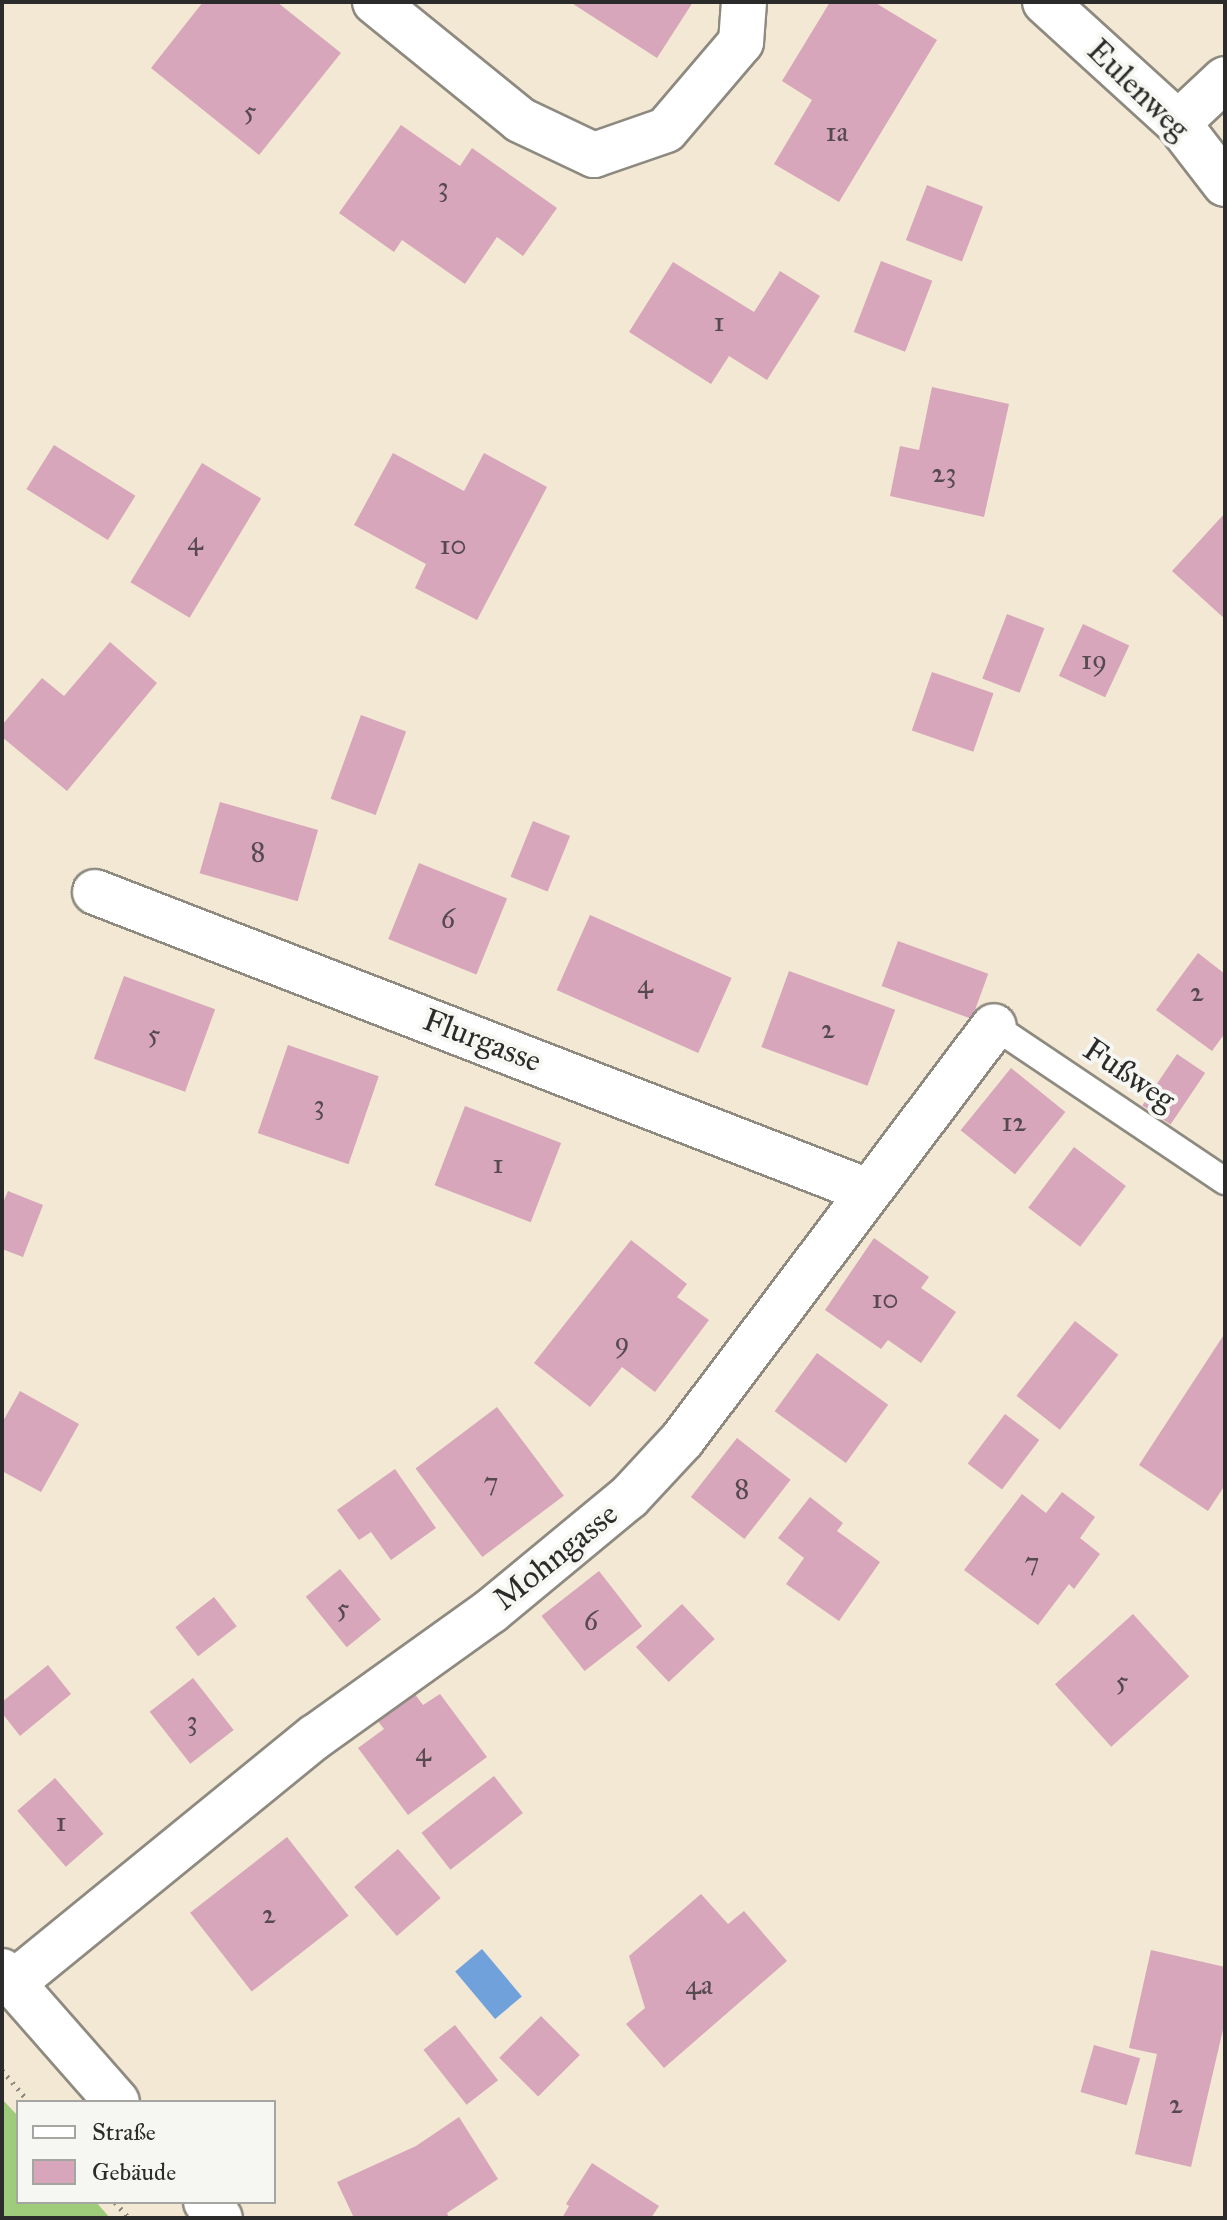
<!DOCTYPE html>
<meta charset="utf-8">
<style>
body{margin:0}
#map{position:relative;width:1227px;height:2220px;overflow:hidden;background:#f2e8d4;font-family:"IM FELL Great Primer",serif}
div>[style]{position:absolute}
.green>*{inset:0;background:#9fcc7a}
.water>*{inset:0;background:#71a1db;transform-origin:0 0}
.building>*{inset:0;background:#d7a6ba;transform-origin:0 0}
.path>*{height:5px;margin-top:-2.5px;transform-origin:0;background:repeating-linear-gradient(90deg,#8e8a80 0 2px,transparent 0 8px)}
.roads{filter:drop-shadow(2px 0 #8e8a80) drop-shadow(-2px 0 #8e8a80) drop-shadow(0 2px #8e8a80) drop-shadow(0 -2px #8e8a80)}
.service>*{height:26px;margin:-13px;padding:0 13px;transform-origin:13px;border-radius:13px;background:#fff}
.minor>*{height:44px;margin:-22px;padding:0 22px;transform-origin:22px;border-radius:22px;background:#fff}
.primary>*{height:44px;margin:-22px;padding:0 22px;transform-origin:22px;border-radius:22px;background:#fff}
span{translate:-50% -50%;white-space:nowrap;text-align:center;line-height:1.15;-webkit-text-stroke:8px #f6f6f2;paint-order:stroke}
.number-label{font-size:28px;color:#564a4f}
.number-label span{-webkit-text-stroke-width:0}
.street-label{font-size:32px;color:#2b2b2b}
.frame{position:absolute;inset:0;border:4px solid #2b2b2b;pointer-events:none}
.legend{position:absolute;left:16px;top:2100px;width:260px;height:104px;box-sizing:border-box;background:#f6f6f2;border:2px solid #a5a5a2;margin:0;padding:10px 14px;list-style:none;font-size:24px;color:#2b2b2b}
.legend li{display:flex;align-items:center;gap:16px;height:40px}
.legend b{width:40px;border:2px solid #a5a5a2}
</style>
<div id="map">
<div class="green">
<i style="clip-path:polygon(2px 2099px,18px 2116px,18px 2202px,96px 2202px,110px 2218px,2px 2218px)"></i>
</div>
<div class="water">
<i style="left:482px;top:1949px;width:62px;height:35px;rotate:50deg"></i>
</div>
<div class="building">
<i style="clip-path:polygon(203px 2px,277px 2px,341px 53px,259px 155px,151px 68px)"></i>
<i style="clip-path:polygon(570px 2px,693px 2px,657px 58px)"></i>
<i style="clip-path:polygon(830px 2px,874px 2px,937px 40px,839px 202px,774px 164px,812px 100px,782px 81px)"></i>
<i style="clip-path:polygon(401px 125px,460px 166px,472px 148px,557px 208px,523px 256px,497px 237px,465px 284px,402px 240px,394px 252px,339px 213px)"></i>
<i style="left:927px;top:185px;width:60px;height:59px;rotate:21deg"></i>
<i style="left:881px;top:261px;width:55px;height:76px;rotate:21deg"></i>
<i style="clip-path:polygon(673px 262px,754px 312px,780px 271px,820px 296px,767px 380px,729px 356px,711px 384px,629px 332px)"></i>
<i style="clip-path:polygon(932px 387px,1009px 404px,984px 517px,890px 496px,900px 446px,919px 450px)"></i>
<i style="left:54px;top:445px;width:96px;height:52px;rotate:32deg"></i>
<i style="clip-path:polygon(393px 453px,464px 491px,484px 453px,547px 487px,477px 620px,415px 588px,426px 564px,354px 525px)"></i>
<i style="left:202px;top:463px;width:69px;height:139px;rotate:31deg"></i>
<i style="clip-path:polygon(1225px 513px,1225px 619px,1172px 571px)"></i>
<i style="left:1007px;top:614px;width:40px;height:69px;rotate:21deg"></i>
<i style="left:1083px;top:624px;width:51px;height:57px;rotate:25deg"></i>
<i style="clip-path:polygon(110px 642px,157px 683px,67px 791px,2px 737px,2px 725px,42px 678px,64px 696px)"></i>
<i style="left:932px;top:672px;width:65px;height:62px;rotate:19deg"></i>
<i style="left:361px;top:715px;width:48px;height:89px;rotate:20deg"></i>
<i style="left:220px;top:802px;width:102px;height:74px;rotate:16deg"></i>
<i style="left:533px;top:821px;width:40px;height:60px;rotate:22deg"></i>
<i style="left:419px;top:863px;width:95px;height:82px;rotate:22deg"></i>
<i style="left:590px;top:915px;width:155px;height:82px;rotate:24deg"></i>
<i style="left:898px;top:941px;width:96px;height:48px;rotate:20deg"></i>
<i style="clip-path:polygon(1198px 953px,1225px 974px,1225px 1033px,1212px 1051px,1156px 1010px)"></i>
<i style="left:789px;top:971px;width:113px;height:81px;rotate:20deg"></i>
<i style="left:124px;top:976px;width:97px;height:88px;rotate:20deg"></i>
<i style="left:288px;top:1045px;width:96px;height:93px;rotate:19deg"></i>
<i style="left:1177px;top:1054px;width:34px;height:62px;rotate:34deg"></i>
<i style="left:1011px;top:1068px;width:70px;height:80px;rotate:39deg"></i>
<i style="left:465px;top:1106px;width:103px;height:85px;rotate:21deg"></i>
<i style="left:1074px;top:1147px;width:65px;height:76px;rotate:37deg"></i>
<i style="clip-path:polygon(8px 1191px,43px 1205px,23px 1257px,2px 1249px,2px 1205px)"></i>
<i style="clip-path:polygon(874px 1238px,929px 1277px,921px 1288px,956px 1312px,921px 1363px,888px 1340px,881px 1349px,825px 1310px)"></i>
<i style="clip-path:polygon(631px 1240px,687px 1284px,677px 1297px,709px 1320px,655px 1392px,622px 1367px,590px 1407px,534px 1363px)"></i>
<i style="left:1075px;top:1321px;width:55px;height:95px;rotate:38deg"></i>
<i style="clip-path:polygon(1225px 1333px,1225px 1485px,1208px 1511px,1139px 1465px)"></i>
<i style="left:817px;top:1353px;width:88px;height:72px;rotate:36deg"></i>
<i style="clip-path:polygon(20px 1391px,79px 1424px,41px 1492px,2px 1471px,2px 1423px)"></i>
<i style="left:497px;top:1407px;width:111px;height:102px;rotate:53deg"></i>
<i style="left:1005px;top:1414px;width:43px;height:62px;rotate:37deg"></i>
<i style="left:737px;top:1438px;width:68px;height:75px;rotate:38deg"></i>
<i style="clip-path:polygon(395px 1469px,436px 1528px,391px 1560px,371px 1532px,359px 1540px,337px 1510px)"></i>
<i style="clip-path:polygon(1062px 1492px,1095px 1517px,1080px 1538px,1100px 1554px,1074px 1589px,1069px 1584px,1038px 1625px,964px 1570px,1022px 1494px,1046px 1513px)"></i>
<i style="clip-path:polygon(810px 1497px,843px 1523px,837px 1531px,880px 1562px,839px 1621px,786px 1584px,804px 1558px,778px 1538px)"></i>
<i style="left:340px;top:1569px;width:65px;height:44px;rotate:51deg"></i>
<i style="left:599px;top:1571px;width:70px;height:73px;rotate:52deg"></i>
<i style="left:214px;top:1597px;width:37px;height:49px;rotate:52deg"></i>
<i style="left:682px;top:1604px;width:48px;height:63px;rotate:47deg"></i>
<i style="left:1133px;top:1614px;width:84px;height:105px;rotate:48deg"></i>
<i style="clip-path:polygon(48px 1665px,71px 1694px,20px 1736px,2px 1713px,2px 1702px)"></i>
<i style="left:193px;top:1678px;width:66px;height:55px;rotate:52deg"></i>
<i style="clip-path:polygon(414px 1693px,423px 1705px,440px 1694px,487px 1757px,408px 1815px,358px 1748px,384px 1729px,377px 1720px)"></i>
<i style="left:494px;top:1776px;width:47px;height:92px;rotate:52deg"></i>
<i style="left:55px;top:1778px;width:74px;height:50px;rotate:49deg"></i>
<i style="left:287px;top:1837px;width:100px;height:123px;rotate:52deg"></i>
<i style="left:398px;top:1849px;width:65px;height:58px;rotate:49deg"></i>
<i style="clip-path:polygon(701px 1894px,728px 1924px,744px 1911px,787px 1961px,664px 2068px,626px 2024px,645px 2008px,629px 1956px)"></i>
<i style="clip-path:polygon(1151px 1950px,1225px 1967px,1225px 2021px,1191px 2167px,1135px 2154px,1157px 2054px,1129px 2048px)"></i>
<i style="left:541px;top:2016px;width:55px;height:59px;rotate:45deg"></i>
<i style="left:455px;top:2025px;width:70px;height:40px;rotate:52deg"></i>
<i style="left:1094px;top:2045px;width:48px;height:49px;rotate:16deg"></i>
<i style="clip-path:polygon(459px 2117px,498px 2179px,447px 2213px,449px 2218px,354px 2218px,337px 2182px,416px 2146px)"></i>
<i style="clip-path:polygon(592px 2163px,659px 2206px,651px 2218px,562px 2218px,569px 2206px,566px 2204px)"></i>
</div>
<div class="path">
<i style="left:2px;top:2070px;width:42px;rotate:49.8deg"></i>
<i style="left:115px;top:2202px;width:21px;rotate:49deg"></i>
</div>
<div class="roads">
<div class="service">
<i style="left:994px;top:1026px;width:278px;rotate:33.9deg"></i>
</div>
<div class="minor">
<i style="left:375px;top:2px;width:187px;rotate:39.1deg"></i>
<i style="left:520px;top:120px;width:82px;rotate:25.3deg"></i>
<i style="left:594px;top:155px;width:76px;rotate:-19.1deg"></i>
<i style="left:666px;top:130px;width:116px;rotate:-49.6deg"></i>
<i style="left:741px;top:42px;width:40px;rotate:-85.7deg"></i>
<i style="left:1045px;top:2px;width:180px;rotate:42.3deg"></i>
<i style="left:1178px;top:123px;width:77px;rotate:52.4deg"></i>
<i style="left:1178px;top:123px;width:64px;rotate:-43.1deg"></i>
<i style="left:95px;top:892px;width:829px;rotate:21.15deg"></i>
<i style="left:13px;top:1983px;width:390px;rotate:-39.2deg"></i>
<i style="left:315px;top:1737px;width:216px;rotate:-35.6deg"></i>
<i style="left:491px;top:1611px;width:179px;rotate:-39.6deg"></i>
<i style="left:629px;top:1497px;width:78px;rotate:-47.1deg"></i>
<i style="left:682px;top:1440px;width:518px;rotate:-53deg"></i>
</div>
<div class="primary">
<i style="left:2px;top:1971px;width:174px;rotate:48.7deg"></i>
<i style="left:206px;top:2202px;width:21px;rotate:49deg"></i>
</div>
</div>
<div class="number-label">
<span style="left:250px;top:111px">5</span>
<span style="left:837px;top:132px">1a</span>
<span style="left:443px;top:187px">3</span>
<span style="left:719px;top:322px">1</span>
<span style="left:944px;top:473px">23</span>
<span style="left:195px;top:541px">4</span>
<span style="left:453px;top:545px">10</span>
<span style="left:1094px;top:660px">19</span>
<span style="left:258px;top:852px">8</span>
<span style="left:448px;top:919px">6</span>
<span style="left:645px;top:984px">4</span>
<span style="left:1197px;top:992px">2</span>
<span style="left:828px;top:1029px">2</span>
<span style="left:154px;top:1034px">5</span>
<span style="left:319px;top:1105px">3</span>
<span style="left:1014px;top:1122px">12</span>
<span style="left:498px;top:1164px">1</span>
<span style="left:885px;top:1299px">10</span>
<span style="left:622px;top:1342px">9</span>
<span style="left:491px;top:1482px">7</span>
<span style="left:742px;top:1489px">8</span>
<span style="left:1032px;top:1562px">7</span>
<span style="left:343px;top:1608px">5</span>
<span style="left:591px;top:1621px">6</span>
<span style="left:1122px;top:1681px">5</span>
<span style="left:192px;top:1721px">3</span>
<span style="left:423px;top:1752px">4</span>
<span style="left:61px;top:1822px">1</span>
<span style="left:269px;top:1914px">2</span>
<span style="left:699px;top:1985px">4a</span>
<span style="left:1176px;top:2104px">2</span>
</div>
<div class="street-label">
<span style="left:1138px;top:90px;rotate:44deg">Eulenweg</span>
<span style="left:482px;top:1041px;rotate:21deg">Flurgasse</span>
<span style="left:1129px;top:1075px;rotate:34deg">Fußweg</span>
<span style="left:556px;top:1557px;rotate:-39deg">Mohngasse</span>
</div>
<div class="frame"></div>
<ul class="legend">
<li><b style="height:10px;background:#fff"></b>Straße</li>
<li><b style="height:22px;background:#d7a6ba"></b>Gebäude</li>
</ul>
</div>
